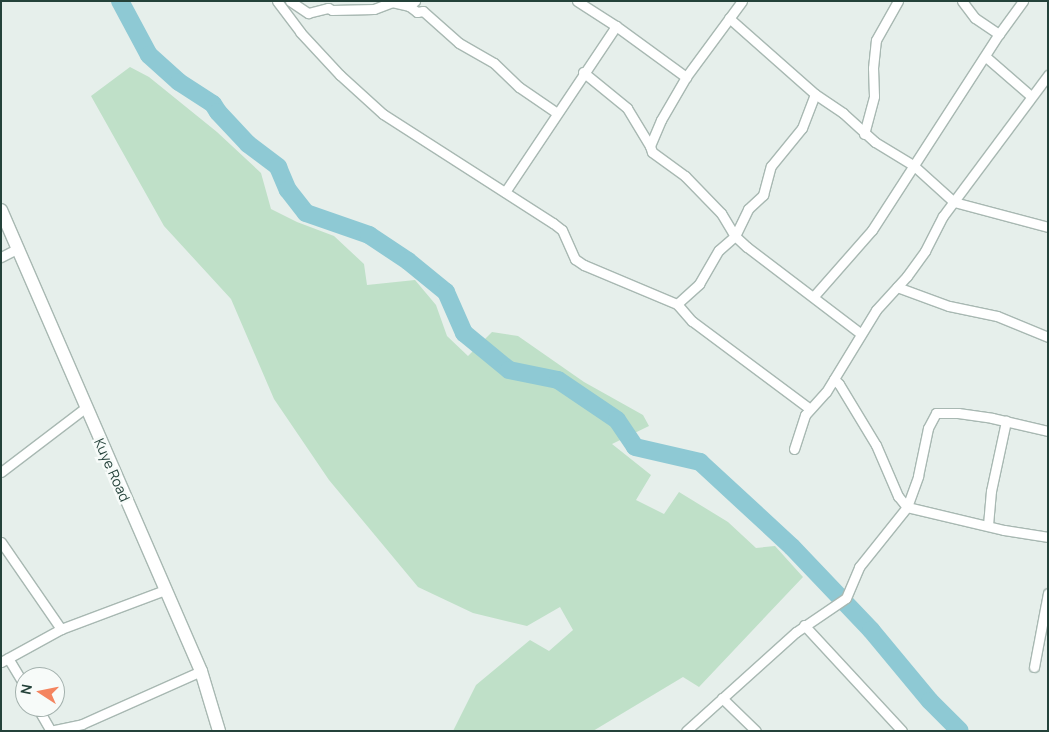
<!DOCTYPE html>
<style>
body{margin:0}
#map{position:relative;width:1049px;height:732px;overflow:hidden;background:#e6efeb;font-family:Manrope,sans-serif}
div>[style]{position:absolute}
.green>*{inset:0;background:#bfe0c8}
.river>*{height:18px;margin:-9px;padding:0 9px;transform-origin:9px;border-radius:9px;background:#8ec9d4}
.roads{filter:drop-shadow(1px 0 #a8b8b2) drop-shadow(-1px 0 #a8b8b2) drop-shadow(0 1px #a8b8b2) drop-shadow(0 -1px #a8b8b2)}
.street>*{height:9px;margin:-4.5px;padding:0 4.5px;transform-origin:4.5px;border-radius:4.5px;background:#fff}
.secondary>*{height:12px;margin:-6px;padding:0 6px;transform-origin:6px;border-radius:6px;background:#fff}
span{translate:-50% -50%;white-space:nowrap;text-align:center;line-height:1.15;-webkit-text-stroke:5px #f7fbf9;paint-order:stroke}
.street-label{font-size:14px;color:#24423a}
.frame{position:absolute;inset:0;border:2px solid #24423a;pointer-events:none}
.north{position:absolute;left:15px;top:667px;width:50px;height:50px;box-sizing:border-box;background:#f7fbf9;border:1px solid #a3b1ad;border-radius:50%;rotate:281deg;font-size:14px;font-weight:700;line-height:20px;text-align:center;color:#24423a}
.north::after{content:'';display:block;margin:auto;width:18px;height:22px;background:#f4845f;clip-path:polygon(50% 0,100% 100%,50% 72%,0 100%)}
</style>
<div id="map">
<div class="green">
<i style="clip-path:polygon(130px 67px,149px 77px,217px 132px,261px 173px,271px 209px,297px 222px,334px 236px,364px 264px,367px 285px,415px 280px,436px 305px,447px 336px,468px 356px,492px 332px,518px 336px,584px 382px,643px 415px,649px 426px,612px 444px,651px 475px,636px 500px,664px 514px,679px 492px,728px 522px,756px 548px,775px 546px,803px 577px,699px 687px,683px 677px,593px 731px,453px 731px,476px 685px,530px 640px,549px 651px,573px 630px,560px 607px,527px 626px,473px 613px,418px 587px,329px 480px,274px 399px,231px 299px,164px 226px,91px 96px)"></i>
</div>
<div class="river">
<i style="left:120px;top:1px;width:61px;rotate:61.8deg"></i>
<i style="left:149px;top:55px;width:40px;rotate:42deg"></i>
<i style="left:179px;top:82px;width:40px;rotate:32.9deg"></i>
<i style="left:213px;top:104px;width:9px;rotate:58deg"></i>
<i style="left:218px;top:112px;width:44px;rotate:46.8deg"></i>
<i style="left:248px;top:144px;width:38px;rotate:37deg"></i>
<i style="left:278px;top:167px;width:25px;rotate:67deg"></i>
<i style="left:288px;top:190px;width:29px;rotate:52deg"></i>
<i style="left:306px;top:213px;width:67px;rotate:19.2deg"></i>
<i style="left:369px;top:235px;width:47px;rotate:33.7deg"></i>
<i style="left:408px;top:261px;width:49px;rotate:39.2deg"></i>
<i style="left:446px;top:292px;width:45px;rotate:66.3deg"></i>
<i style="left:464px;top:333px;width:58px;rotate:39.4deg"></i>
<i style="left:509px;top:370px;width:50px;rotate:11.5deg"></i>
<i style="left:558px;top:380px;width:71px;rotate:34.1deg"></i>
<i style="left:617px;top:420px;width:32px;rotate:56deg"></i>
<i style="left:635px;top:447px;width:67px;rotate:13deg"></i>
<i style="left:700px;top:462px;width:125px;rotate:42.7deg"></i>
<i style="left:792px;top:547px;width:115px;rotate:46.4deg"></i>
<i style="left:871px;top:630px;width:92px;rotate:50.3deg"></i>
<i style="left:930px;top:701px;width:42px;rotate:45deg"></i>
</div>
<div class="roads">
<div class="street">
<i style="left:277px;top:1px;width:39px;rotate:53deg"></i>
<i style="left:300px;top:32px;width:59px;rotate:47.1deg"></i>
<i style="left:340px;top:75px;width:58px;rotate:42.2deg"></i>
<i style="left:383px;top:114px;width:202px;rotate:32.7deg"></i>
<i style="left:553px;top:223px;width:11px;rotate:38deg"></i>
<i style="left:562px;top:230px;width:32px;rotate:66deg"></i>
<i style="left:575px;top:259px;width:11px;rotate:34deg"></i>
<i style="left:584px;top:265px;width:101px;rotate:22.8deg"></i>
<i style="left:677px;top:304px;width:23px;rotate:49deg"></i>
<i style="left:692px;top:321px;width:147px;rotate:36.7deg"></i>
<i style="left:290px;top:1px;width:22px;rotate:34deg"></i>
<i style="left:308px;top:13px;width:21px;rotate:-14deg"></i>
<i style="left:328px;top:8px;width:4px;rotate:27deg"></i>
<i style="left:332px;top:10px;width:42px;rotate:-1.4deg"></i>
<i style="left:374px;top:9px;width:19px;rotate:-21deg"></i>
<i style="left:392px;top:2px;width:17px;rotate:13deg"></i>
<i style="left:409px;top:6px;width:8px;rotate:-40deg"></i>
<i style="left:577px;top:1px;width:46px;rotate:32.7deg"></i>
<i style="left:616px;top:26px;width:87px;rotate:36.1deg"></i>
<i style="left:742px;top:1px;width:94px;rotate:126.4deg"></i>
<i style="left:686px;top:77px;width:50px;rotate:120.2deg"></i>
<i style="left:661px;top:120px;width:28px;rotate:113deg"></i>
<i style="left:650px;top:146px;width:6px;rotate:72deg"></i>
<i style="left:652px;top:152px;width:41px;rotate:36deg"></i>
<i style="left:685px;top:176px;width:52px;rotate:45.8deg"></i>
<i style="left:721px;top:213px;width:27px;rotate:59deg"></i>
<i style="left:735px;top:236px;width:16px;rotate:43deg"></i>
<i style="left:747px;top:247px;width:143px;rotate:37.3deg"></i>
<i style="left:962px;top:1px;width:21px;rotate:53deg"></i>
<i style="left:975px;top:18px;width:29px;rotate:34deg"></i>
<i style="left:409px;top:6px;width:10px;rotate:37deg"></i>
<i style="left:417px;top:12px;width:6px;rotate:-9deg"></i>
<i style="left:423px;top:11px;width:48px;rotate:41.6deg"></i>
<i style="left:459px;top:43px;width:40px;rotate:29.7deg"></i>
<i style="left:494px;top:63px;width:35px;rotate:44deg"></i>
<i style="left:519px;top:87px;width:46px;rotate:34.4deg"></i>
<i style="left:729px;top:18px;width:115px;rotate:41.5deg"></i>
<i style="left:815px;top:94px;width:34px;rotate:34deg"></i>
<i style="left:843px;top:113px;width:43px;rotate:42.2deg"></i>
<i style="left:875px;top:142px;width:44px;rotate:31.2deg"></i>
<i style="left:913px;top:165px;width:55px;rotate:42.1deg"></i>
<i style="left:954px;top:202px;width:97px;rotate:14.9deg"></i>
<i style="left:986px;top:57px;width:60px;rotate:40.9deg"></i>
<i style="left:583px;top:72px;width:57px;rotate:39.3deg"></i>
<i style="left:627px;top:108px;width:44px;rotate:58.8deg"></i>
<i style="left:864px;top:134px;width:39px;rotate:-75deg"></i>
<i style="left:874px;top:96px;width:28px;rotate:-92deg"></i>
<i style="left:873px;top:68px;width:28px;rotate:-84deg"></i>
<i style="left:876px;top:40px;width:45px;rotate:-60.6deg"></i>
<i style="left:505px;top:192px;width:200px;rotate:-56.2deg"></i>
<i style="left:1px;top:257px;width:18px;rotate:-27deg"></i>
<i style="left:897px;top:287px;width:55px;rotate:20.1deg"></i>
<i style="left:949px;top:306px;width:49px;rotate:11.8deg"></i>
<i style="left:997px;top:316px;width:55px;rotate:22.4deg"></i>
<i style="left:814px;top:296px;width:88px;rotate:-48.7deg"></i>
<i style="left:872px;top:230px;width:234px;rotate:-57.1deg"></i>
<i style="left:999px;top:34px;width:41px;rotate:-54deg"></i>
<i style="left:677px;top:304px;width:30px;rotate:-42deg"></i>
<i style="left:699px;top:284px;width:39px;rotate:-60deg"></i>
<i style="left:719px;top:250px;width:21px;rotate:-41deg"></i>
<i style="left:735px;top:236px;width:30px;rotate:-64deg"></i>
<i style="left:748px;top:209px;width:21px;rotate:-43deg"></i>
<i style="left:763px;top:195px;width:30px;rotate:-75deg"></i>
<i style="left:771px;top:166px;width:49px;rotate:-50.8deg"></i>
<i style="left:802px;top:128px;width:36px;rotate:-69deg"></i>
<i style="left:834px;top:379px;width:7px;rotate:45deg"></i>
<i style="left:839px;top:384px;width:71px;rotate:58.8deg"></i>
<i style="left:876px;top:445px;width:56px;rotate:66.7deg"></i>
<i style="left:898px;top:496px;width:14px;rotate:51deg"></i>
<i style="left:907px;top:507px;width:100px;rotate:13.3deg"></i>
<i style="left:1004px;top:530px;width:45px;rotate:9deg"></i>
<i style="left:794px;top:449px;width:36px;rotate:-72deg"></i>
<i style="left:805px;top:415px;width:31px;rotate:-48deg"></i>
<i style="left:826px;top:392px;width:96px;rotate:-58.6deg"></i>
<i style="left:876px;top:310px;width:46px;rotate:-47.6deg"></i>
<i style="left:907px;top:276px;width:31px;rotate:-54deg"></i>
<i style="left:925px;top:251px;width:39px;rotate:-63deg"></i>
<i style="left:943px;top:216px;width:176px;rotate:-53.3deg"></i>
<i style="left:1px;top:472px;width:106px;rotate:-37.3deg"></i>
<i style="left:988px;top:525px;width:34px;rotate:-85deg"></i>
<i style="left:991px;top:491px;width:72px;rotate:-77.9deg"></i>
<i style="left:1px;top:542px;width:106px;rotate:55.4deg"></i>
<i style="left:804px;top:625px;width:144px;rotate:47.2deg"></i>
<i style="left:8px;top:658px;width:33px;rotate:59deg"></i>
<i style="left:1px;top:662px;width:68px;rotate:-28.8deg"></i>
<i style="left:61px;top:629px;width:111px;rotate:-20.6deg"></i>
<i style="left:1034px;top:667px;width:75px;rotate:-79.3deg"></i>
<i style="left:722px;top:698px;width:47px;rotate:44.1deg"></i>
<i style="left:37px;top:707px;width:28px;rotate:60deg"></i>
<i style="left:50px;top:731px;width:33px;rotate:-12deg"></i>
<i style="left:82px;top:724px;width:130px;rotate:-24deg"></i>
<i style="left:686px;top:731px;width:148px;rotate:-42deg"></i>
<i style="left:796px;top:632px;width:60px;rotate:-34.2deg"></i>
<i style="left:846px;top:598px;width:34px;rotate:-67deg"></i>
<i style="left:859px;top:567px;width:77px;rotate:-51.3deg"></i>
<i style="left:907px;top:507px;width:33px;rotate:-70deg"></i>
<i style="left:918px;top:476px;width:49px;rotate:-78.2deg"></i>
<i style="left:928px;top:428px;width:17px;rotate:-62deg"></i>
<i style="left:936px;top:413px;width:22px"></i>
<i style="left:958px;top:413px;width:34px;rotate:8deg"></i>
<i style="left:992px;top:418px;width:57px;rotate:13.1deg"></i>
</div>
<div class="secondary">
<i style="left:1px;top:210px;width:503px;rotate:66.55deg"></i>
<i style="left:201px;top:671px;width:63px;rotate:73.3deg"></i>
</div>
</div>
<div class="street-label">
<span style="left:112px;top:470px;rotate:66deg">Kuye Road</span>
</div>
<div class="frame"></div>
<div class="north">N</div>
</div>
